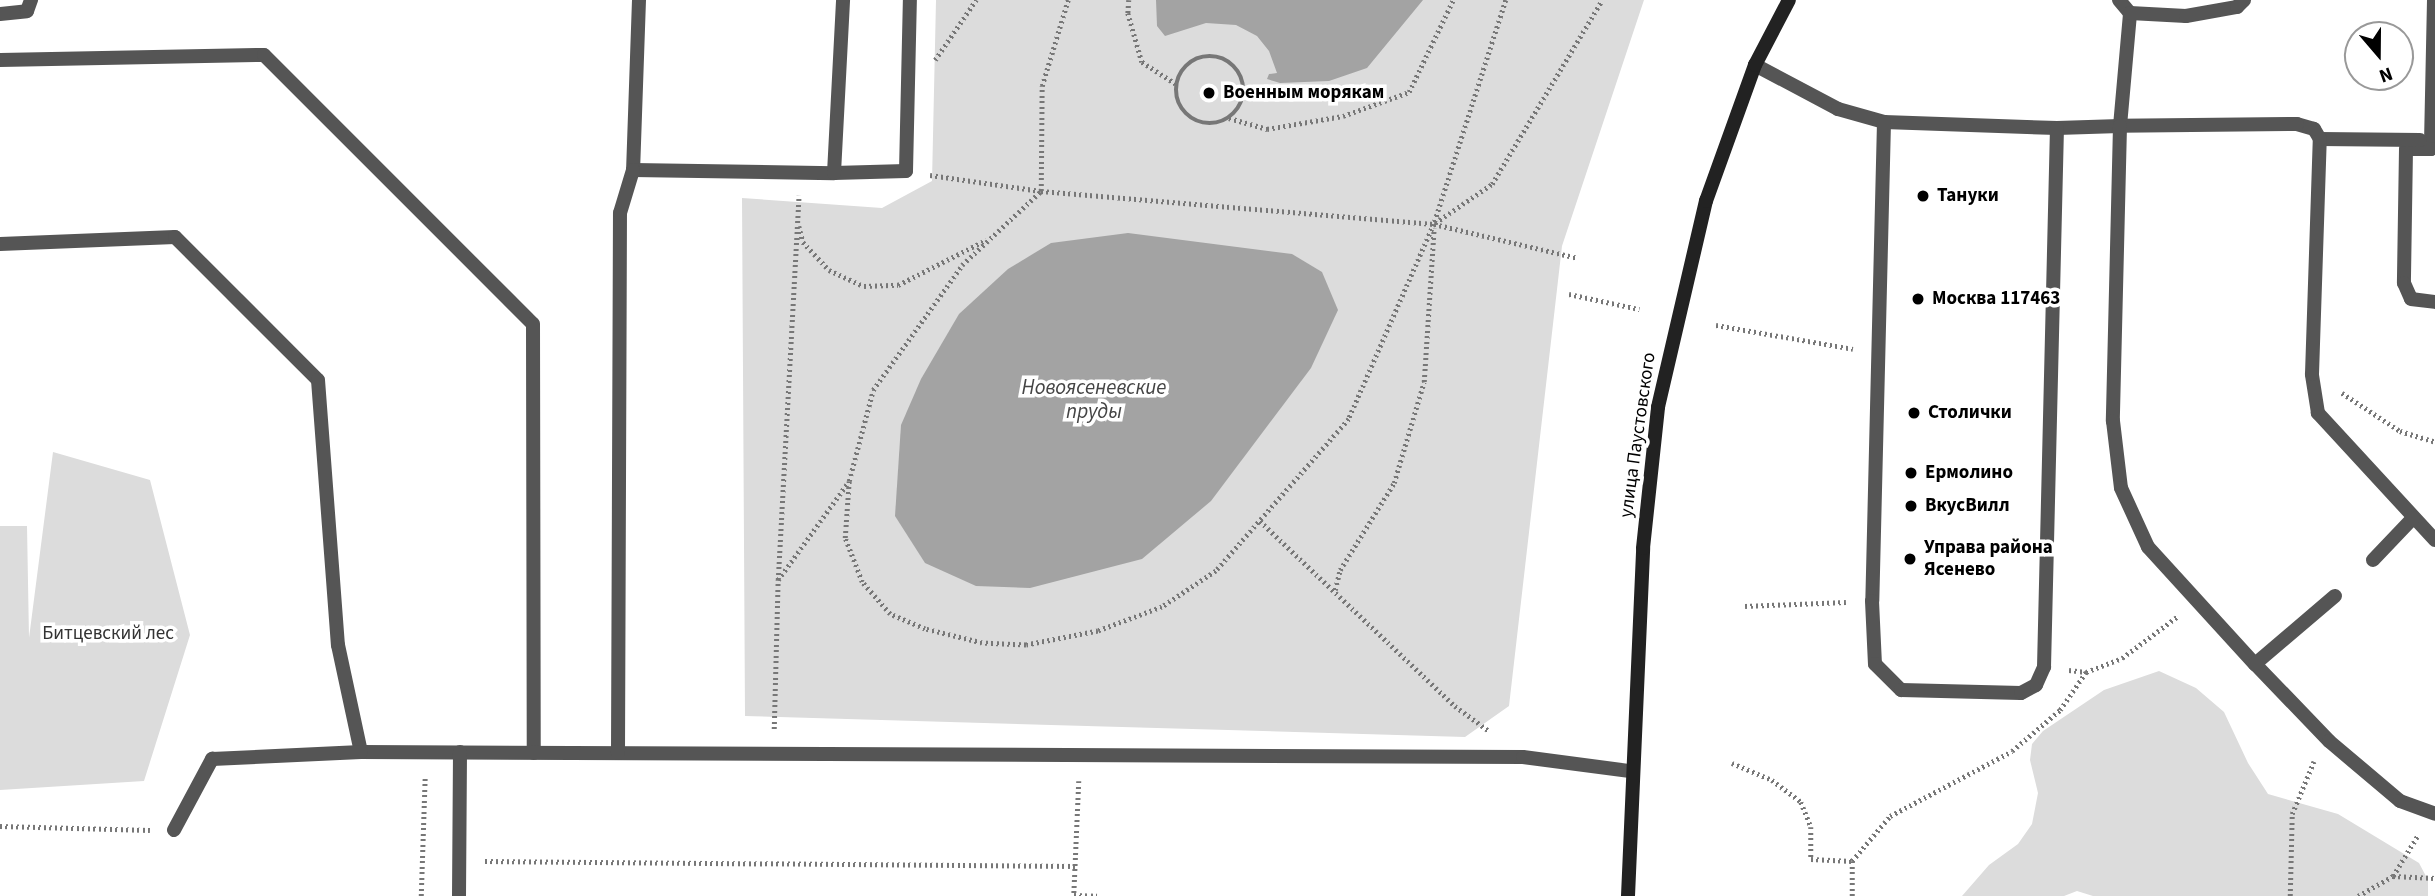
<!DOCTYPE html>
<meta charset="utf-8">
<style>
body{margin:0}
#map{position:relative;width:2435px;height:896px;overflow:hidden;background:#fff;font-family:"Source Sans 3",sans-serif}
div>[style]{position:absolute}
.green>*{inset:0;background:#dcdcdc}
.water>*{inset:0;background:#a3a3a3}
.path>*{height:4.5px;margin-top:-2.25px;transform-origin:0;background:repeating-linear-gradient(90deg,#777 0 2px,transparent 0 5.5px)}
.path>.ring{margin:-2.25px;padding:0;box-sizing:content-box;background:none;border:4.5px solid #777;border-radius:50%}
.lane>*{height:14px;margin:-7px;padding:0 7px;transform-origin:7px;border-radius:7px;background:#555}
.secondary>*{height:14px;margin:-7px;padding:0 7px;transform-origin:7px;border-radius:7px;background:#222}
.dots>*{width:19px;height:19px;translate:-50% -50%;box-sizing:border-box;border:4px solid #fff;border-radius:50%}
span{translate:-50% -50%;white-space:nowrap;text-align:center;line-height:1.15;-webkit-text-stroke:7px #fff;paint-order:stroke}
.poi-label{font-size:19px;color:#000;font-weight:700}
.left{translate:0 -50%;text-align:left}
.street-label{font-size:19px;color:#000}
.park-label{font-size:19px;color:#333}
.water-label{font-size:21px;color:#444;font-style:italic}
.north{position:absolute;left:2344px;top:21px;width:70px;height:70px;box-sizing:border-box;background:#fff;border:2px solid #999;border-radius:50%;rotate:160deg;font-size:19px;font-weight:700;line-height:28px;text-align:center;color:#000}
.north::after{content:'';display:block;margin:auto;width:24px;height:32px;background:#000;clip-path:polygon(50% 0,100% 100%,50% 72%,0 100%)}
</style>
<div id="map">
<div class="green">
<i style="clip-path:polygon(936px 0,1644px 0,1562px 246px,1509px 706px,1465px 737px,745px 716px,742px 198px,882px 208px,932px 181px)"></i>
<i style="clip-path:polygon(53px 452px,150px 480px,190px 635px,144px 781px,0 790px,0 526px,27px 526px,29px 638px)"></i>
<i style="clip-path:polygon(2159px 671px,2196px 688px,2224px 712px,2248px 763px,2268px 794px,2338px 814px,2419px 863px,2428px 880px,2428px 896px,2093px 896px,2077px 891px,2064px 896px,1962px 896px,1989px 865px,2018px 844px,2032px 824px,2038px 793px,2030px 760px,2032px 744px,2043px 731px,2104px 690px)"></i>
</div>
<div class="water">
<i style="clip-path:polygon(1156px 0,1423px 0,1367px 68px,1329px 81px,1280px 83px,1267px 79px,1269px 74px,1277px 73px,1269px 51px,1257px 36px,1236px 25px,1206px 23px,1165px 36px,1157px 26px)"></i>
<i style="clip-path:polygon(1128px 233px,1292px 254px,1322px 272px,1338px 310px,1311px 368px,1211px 501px,1142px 559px,1030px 588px,976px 586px,925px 563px,895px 516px,901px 425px,921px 379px,959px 314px,1008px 269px,1051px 243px)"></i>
</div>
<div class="path">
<i style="left:1129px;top:0;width:13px;rotate:94deg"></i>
<i style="left:1128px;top:13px;width:51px;rotate:74.1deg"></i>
<i style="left:1142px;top:62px;width:40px;rotate:32.9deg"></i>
<i style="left:1506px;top:0;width:235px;rotate:107.8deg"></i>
<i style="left:1434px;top:224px;width:213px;rotate:113.6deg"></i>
<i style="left:1349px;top:419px;width:202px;rotate:131.2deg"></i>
<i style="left:1216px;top:571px;width:65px;rotate:146.3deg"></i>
<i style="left:1162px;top:607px;width:68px;rotate:159.4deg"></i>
<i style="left:1098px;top:631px;width:73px;rotate:169deg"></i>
<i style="left:1026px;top:645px;width:44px;rotate:-177.4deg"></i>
<i style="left:982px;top:643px;width:59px;rotate:-166.2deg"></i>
<i style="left:925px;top:629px;width:38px;rotate:-157deg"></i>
<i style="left:890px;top:614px;width:43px;rotate:-131.2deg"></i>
<i style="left:862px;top:582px;width:47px;rotate:-111.1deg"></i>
<i style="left:845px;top:538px;width:57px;rotate:-86deg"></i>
<i style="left:849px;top:481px;width:94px;rotate:-75.2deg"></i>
<i style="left:873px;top:390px;width:153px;rotate:-54.5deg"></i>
<i style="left:962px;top:265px;width:108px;rotate:-43.1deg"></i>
<i style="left:1041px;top:191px;width:394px;rotate:4.8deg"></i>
<i style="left:1434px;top:224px;width:148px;rotate:13.3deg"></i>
<i class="ring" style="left:1176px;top:56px;width:63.5px;height:63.5px"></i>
<i style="left:935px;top:60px;width:73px;rotate:-55.7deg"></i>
<i style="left:1229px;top:118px;width:40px;rotate:16deg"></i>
<i style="left:1267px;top:129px;width:77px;rotate:-9.7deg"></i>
<i style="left:1343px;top:116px;width:70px;rotate:-20deg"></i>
<i style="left:1409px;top:92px;width:102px;rotate:-64.4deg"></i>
<i style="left:930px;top:175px;width:112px;rotate:8.2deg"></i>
<i style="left:1041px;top:191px;width:105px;rotate:-89.5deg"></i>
<i style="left:1042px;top:86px;width:90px;rotate:-73.2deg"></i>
<i style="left:1435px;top:223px;width:69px;rotate:-34.4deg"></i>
<i style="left:1492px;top:184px;width:214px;rotate:-59.1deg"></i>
<i style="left:799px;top:226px;width:16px;rotate:76deg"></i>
<i style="left:803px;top:242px;width:38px;rotate:47deg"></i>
<i style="left:829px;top:270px;width:38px;rotate:25deg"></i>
<i style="left:864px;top:286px;width:34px;rotate:-2deg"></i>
<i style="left:898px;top:285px;width:99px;rotate:-27.1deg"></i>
<i style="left:1569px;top:294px;width:72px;rotate:12.1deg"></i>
<i style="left:1716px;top:325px;width:139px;rotate:9.9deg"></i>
<i style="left:2342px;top:393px;width:69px;rotate:33.2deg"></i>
<i style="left:2400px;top:431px;width:37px;rotate:17deg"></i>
<i style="left:1260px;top:521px;width:269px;rotate:43.5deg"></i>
<i style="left:1455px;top:706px;width:42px;rotate:36.3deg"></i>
<i style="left:778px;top:580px;width:385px;rotate:-86.9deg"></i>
<i style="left:1335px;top:590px;width:21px;rotate:-76deg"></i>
<i style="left:1340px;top:570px;width:102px;rotate:-58.2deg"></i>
<i style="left:1394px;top:483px;width:105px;rotate:-73.5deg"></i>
<i style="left:1424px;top:382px;width:154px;rotate:-86.3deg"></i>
<i style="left:1745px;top:606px;width:101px;rotate:-2.3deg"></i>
<i style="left:2069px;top:670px;width:17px;rotate:7deg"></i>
<i style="left:774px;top:729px;width:149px;rotate:-88.5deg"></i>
<i style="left:778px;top:580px;width:118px;rotate:-54.3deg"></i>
<i style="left:1732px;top:763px;width:43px;rotate:23deg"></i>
<i style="left:1772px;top:780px;width:36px;rotate:37deg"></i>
<i style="left:1801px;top:802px;width:27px;rotate:68deg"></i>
<i style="left:1811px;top:827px;width:32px;rotate:90deg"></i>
<i style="left:1811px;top:859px;width:41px;rotate:2.8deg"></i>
<i style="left:1079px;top:781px;width:114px;rotate:92.5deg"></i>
<i style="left:1074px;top:895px;width:23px;rotate:2deg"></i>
<i style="left:0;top:826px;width:150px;rotate:1.5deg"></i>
<i style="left:485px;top:861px;width:590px;rotate:0.49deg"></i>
<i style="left:2393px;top:876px;width:48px;rotate:-58.6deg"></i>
<i style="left:421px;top:896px;width:118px;rotate:-88.1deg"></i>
<i style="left:1852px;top:896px;width:35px;rotate:-90deg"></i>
<i style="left:1852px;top:861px;width:59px;rotate:-49.8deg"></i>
<i style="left:1890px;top:816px;width:138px;rotate:-28deg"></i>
<i style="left:2012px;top:751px;width:63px;rotate:-40.5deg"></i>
<i style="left:2060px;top:710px;width:46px;rotate:-55.6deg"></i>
<i style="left:2086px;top:672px;width:39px;rotate:-21deg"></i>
<i style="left:2122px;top:658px;width:70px;rotate:-36.9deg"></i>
<i style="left:2290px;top:896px;width:82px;rotate:-88.6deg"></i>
<i style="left:2292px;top:814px;width:57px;rotate:-67.5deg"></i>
<i style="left:2358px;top:896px;width:40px;rotate:-29.7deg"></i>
<i style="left:2393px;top:876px;width:42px;rotate:2.7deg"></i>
</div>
<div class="lane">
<i style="left:639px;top:0;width:170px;rotate:92deg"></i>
<i style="left:633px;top:170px;width:201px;rotate:0.9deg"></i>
<i style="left:834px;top:173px;width:72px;rotate:-1.6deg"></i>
<i style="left:906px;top:171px;width:171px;rotate:-88.7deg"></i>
<i style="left:2119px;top:0;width:17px;rotate:50deg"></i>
<i style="left:2434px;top:0;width:149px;rotate:91.2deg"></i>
<i style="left:2431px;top:149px;width:25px;rotate:180deg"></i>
<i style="left:2406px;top:149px;width:134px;rotate:90.9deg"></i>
<i style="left:2404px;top:283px;width:17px;rotate:66deg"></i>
<i style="left:2411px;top:299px;width:24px;rotate:7deg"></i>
<i style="left:0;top:14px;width:27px;rotate:-6deg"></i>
<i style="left:27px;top:11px;width:12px;rotate:-70deg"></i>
<i style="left:0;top:60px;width:264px;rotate:-1.1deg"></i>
<i style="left:264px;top:55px;width:380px;rotate:45deg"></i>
<i style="left:533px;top:324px;width:429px;rotate:89.9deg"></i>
<i style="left:1755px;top:65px;width:94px;rotate:27.9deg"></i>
<i style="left:1838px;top:109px;width:48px;rotate:15.8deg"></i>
<i style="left:1884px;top:122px;width:173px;rotate:2deg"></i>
<i style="left:2057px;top:128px;width:63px;rotate:-1.8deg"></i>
<i style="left:2120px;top:126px;width:113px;rotate:-84.9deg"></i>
<i style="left:2130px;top:13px;width:56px;rotate:3.1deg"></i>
<i style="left:2186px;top:16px;width:52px;rotate:-10deg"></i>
<i style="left:2237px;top:7px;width:10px;rotate:-45deg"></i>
<i style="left:1884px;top:122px;width:479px;rotate:91.4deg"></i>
<i style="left:1872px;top:601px;width:63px;rotate:87.3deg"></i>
<i style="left:1875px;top:664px;width:37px;rotate:45deg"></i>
<i style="left:1901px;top:690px;width:120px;rotate:1.4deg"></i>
<i style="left:2021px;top:693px;width:17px;rotate:-28deg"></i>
<i style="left:2036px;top:685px;width:20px;rotate:-66deg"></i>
<i style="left:2044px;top:667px;width:539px;rotate:-88.62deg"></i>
<i style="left:2320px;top:139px;width:100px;rotate:0.6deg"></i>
<i style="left:834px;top:173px;width:173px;rotate:-87deg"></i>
<i style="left:0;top:244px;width:175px;rotate:-2.3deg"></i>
<i style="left:175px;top:237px;width:202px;rotate:45deg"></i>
<i style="left:318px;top:380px;width:266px;rotate:85.7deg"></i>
<i style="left:338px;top:645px;width:109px;rotate:77.9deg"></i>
<i style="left:361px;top:752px;width:1162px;rotate:0.25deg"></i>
<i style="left:1523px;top:757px;width:108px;rotate:7.5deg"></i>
<i style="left:2435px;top:540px;width:173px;rotate:-132.7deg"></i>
<i style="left:2318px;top:413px;width:39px;rotate:-99deg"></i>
<i style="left:2312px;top:374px;width:235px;rotate:-88.1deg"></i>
<i style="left:2320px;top:139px;width:12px;rotate:-121deg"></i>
<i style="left:2314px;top:129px;width:18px;rotate:-164deg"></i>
<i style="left:2297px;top:124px;width:177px;rotate:179.4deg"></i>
<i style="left:2120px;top:126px;width:295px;rotate:91.4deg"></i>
<i style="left:2113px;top:421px;width:67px;rotate:83.2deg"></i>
<i style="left:2121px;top:488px;width:65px;rotate:65.4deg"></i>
<i style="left:2148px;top:547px;width:159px;rotate:47.6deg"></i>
<i style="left:2255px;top:664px;width:107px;rotate:46.1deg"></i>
<i style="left:2329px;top:741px;width:93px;rotate:40.2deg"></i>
<i style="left:2400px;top:801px;width:37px;rotate:20deg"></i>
<i style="left:2373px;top:560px;width:58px;rotate:-46.4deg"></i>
<i style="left:2255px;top:664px;width:105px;rotate:-40.4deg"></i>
<i style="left:618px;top:753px;width:540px;rotate:-89.79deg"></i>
<i style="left:620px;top:213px;width:45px;rotate:-73.2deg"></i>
<i style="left:174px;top:830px;width:81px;rotate:-61.8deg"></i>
<i style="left:212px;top:759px;width:149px;rotate:-2.7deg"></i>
<i style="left:459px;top:896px;width:144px;rotate:-89.6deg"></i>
</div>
<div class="secondary">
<i style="left:1628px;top:896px;width:348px;rotate:-87.5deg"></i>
<i style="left:1643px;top:548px;width:142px;rotate:-83.9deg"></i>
<i style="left:1658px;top:407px;width:212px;rotate:-76.9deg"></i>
<i style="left:1706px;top:201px;width:145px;rotate:-70.2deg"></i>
<i style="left:1755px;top:65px;width:73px;rotate:-62.4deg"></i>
</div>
<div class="dots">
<i style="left:1209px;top:93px;background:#000"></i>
<i style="left:1923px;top:196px;background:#000"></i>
<i style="left:1918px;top:299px;background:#000"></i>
<i style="left:1914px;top:413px;background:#000"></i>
<i style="left:1911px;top:473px;background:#000"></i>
<i style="left:1911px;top:506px;background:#000"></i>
<i style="left:1910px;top:559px;background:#000"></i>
</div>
<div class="poi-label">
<span class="left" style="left:1223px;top:93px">Военным морякам</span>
<span class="left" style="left:1937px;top:196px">Тануки</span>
<span class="left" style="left:1932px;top:299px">Москва 117463</span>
<span class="left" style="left:1928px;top:413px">Столички</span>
<span class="left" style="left:1925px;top:473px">Ермолино</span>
<span class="left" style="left:1925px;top:506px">ВкусВилл</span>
<span class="left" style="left:1924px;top:559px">Управа района<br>Ясенево</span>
</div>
<div class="street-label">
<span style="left:1638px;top:435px;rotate:-82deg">улица Паустовского</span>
</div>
<div class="park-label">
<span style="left:108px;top:634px">Битцевский лес</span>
</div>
<div class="water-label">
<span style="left:1094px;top:399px">Новоясеневские<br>пруды</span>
</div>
<div class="north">N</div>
</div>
